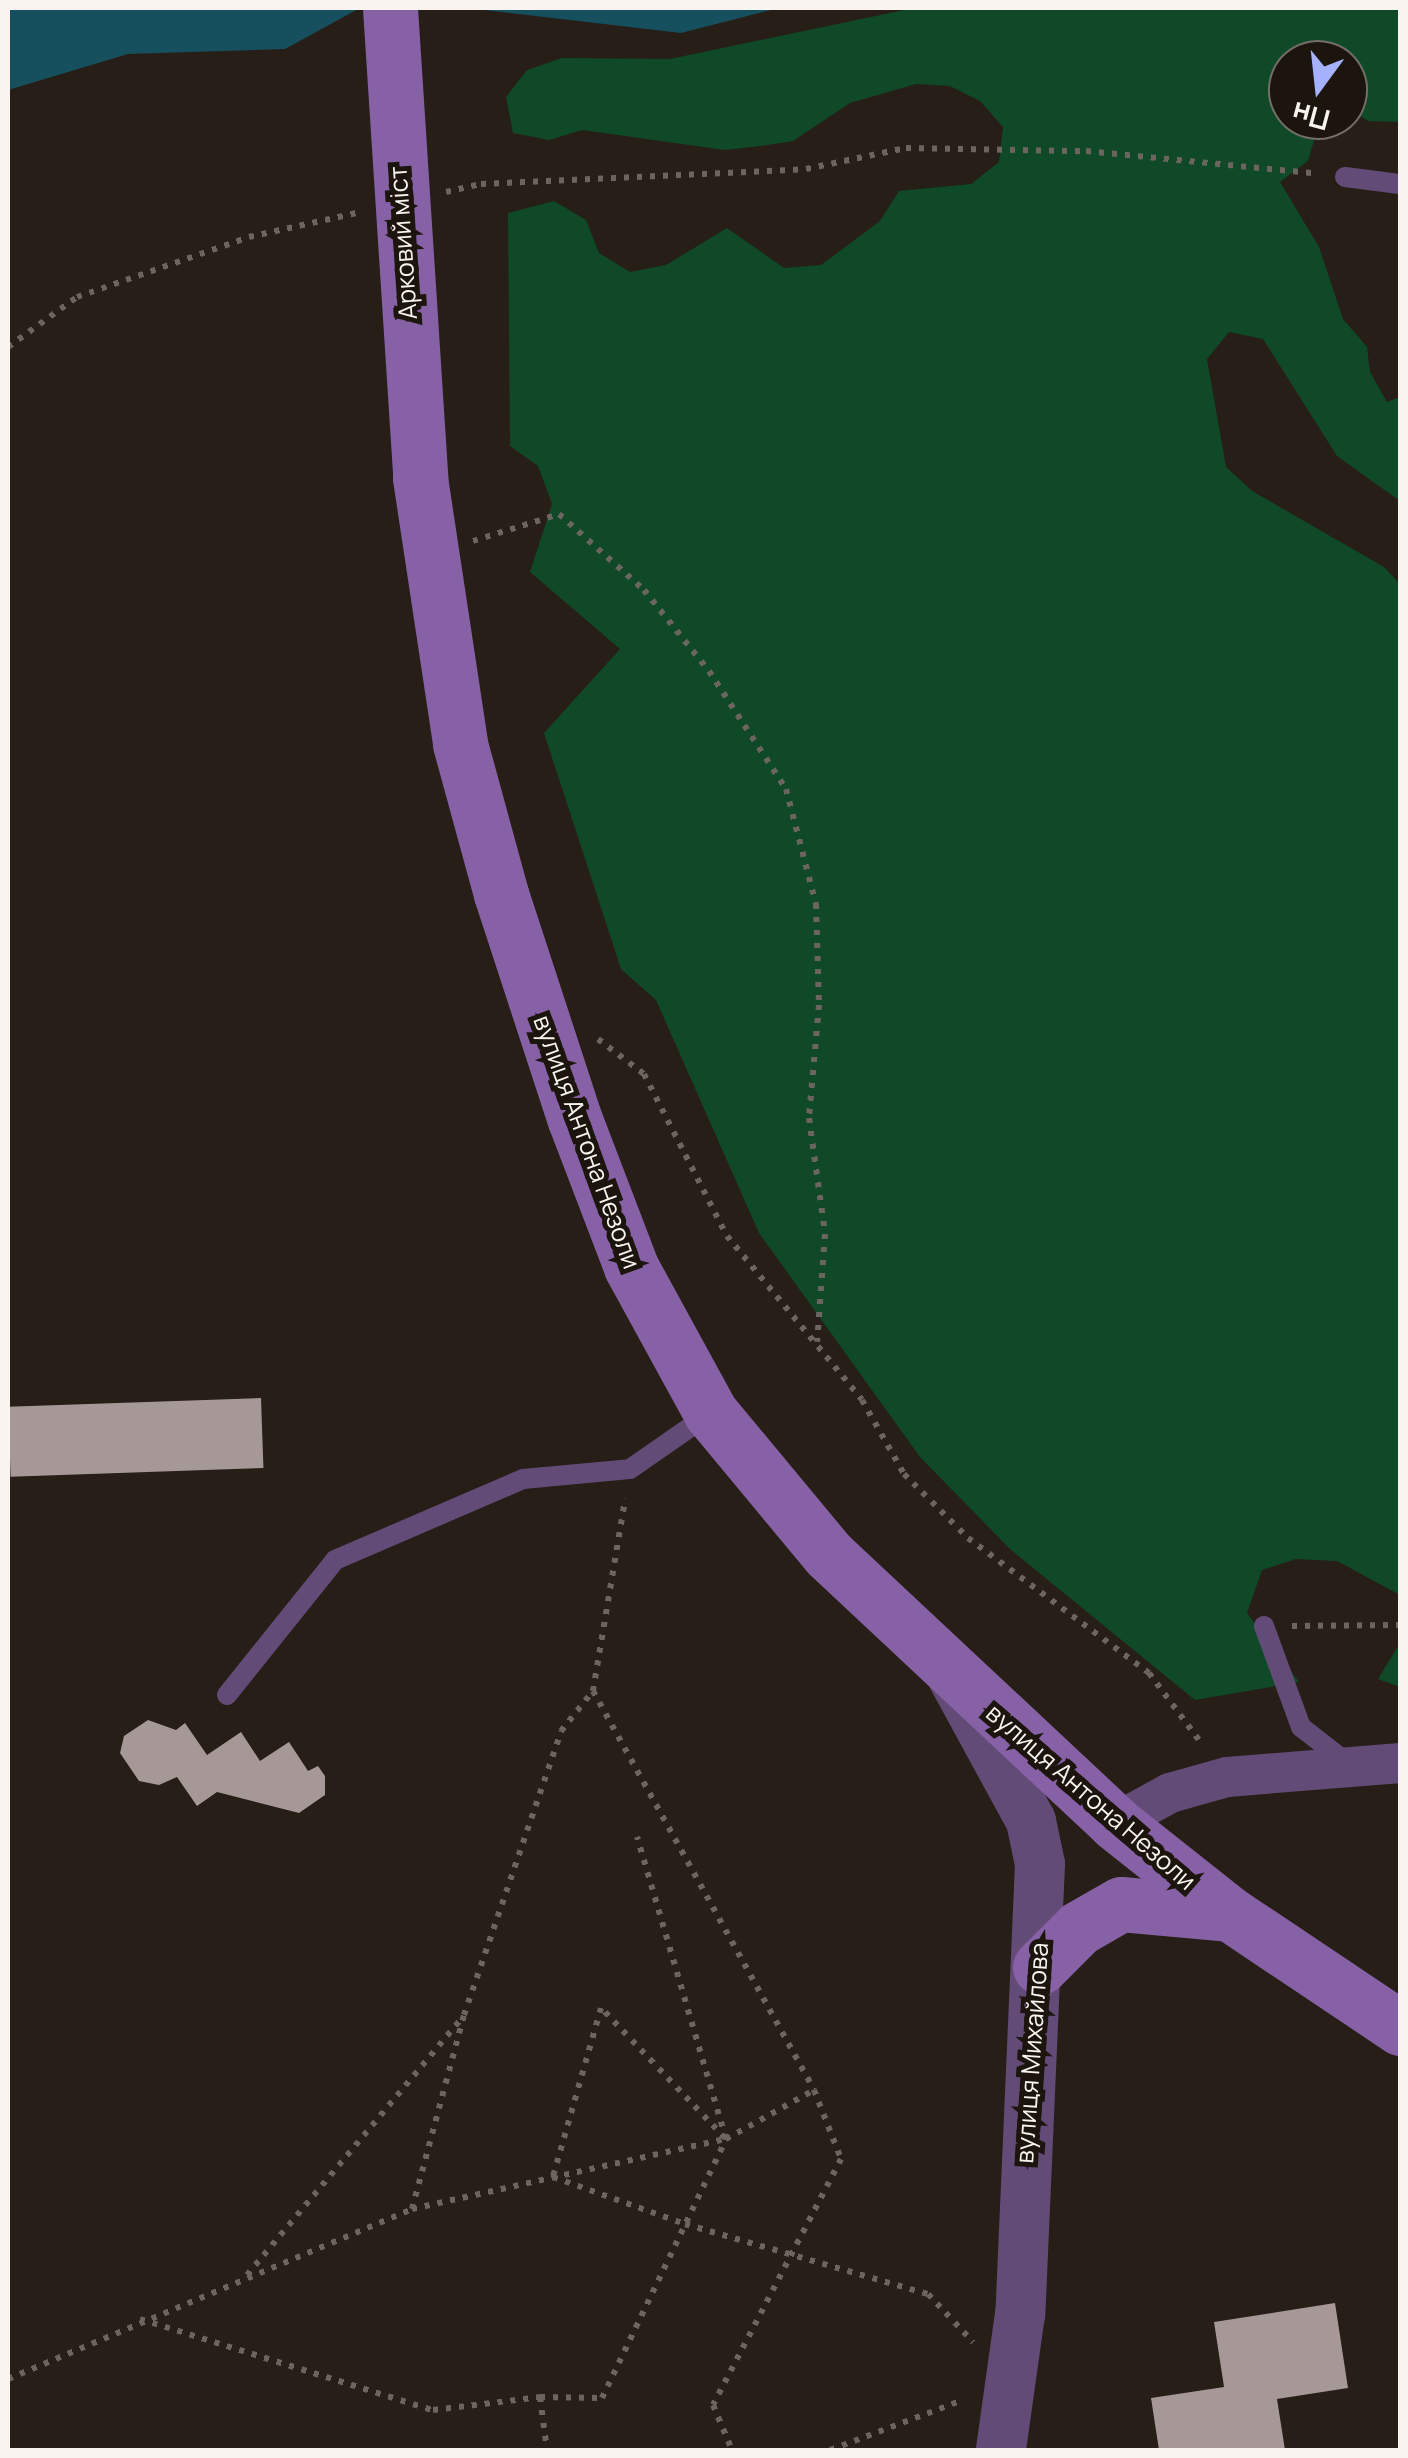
<!DOCTYPE html>
<meta charset="utf-8">
<style>
body{margin:0}
#map{position:relative;width:1408px;height:2458px;overflow:hidden;background:#261e17;font-family:Manrope,sans-serif}
div>[style]{position:absolute}
.green>*{inset:0;background:#104928}
.water>*{inset:0;background:#164f5e}
.building>*{inset:0;background:#a69897;transform-origin:0 0}
.path>*{height:6px;margin-top:-3px;transform-origin:0;background:repeating-linear-gradient(90deg,#6c655f 0 5px,transparent 0 13px)}
.service>*{height:20px;margin:-10px;padding:0 10px;transform-origin:10px;border-radius:10px;background:#624b76}
.minor>*{height:40px;margin:-20px;padding:0 20px;transform-origin:20px;border-radius:20px;background:#624b76}
.tertiary>*{height:50px;margin:-25px;padding:0 25px;transform-origin:25px;border-radius:25px;background:#624b76}
.secondary>*{height:55px;margin:-27.5px;padding:0 27.5px;transform-origin:27.5px;border-radius:27.5px;background:#8761a6}
.secondary-bridge>*{height:55px;margin:-27.5px;padding:0 27.5px;transform-origin:27.5px;border-radius:27.5px;background:#8761a6}
span{translate:-50% -50%;white-space:nowrap;text-align:center;line-height:1.15;-webkit-text-stroke:10px #1c150e;paint-order:stroke}
.street-label{font-size:25px;color:#f9f4ef}
.frame{position:absolute;inset:0;border:10px solid #f9f4ef;pointer-events:none}
.north{position:absolute;left:1268px;top:40px;width:100px;height:100px;box-sizing:border-box;background:#1c150e;border:2px solid #746e68;border-radius:50%;rotate:195deg;font-size:28px;font-weight:700;line-height:40px;text-align:center;color:#f9f4ef}
.north::after{content:'';display:block;margin:auto;width:35px;height:45px;background:#a5b1fc;clip-path:polygon(50% 0,100% 100%,50% 72%,0 100%)}
</style>
<div id="map">
<div class="green">
<i style="clip-path:polygon(914px 8px,1400px 10px,1400px 122px,1368px 121px,1348px 108px,1348px 60px,1288px 60px,1288px 120px,1320px 120px,1308px 161px,1280px 182px,1319px 247px,1343px 319px,1367px 347px,1370px 372px,1387px 402px,1400px 397px,1400px 501px,1337px 456px,1263px 339px,1229px 332px,1207px 359px,1226px 467px,1252px 491px,1384px 567px,1400px 584px,1400px 1595px,1337px 1561px,1296px 1559px,1262px 1570px,1247px 1613px,1299px 1682px,1195px 1700px,1010px 1549px,920px 1457px,759px 1233px,656px 1000px,621px 969px,544px 733px,620px 649px,530px 572px,552px 504px,538px 466px,510px 446px,508px 213px,554px 201px,586px 220px,599px 253px,630px 272px,666px 265px,727px 228px,784px 268px,821px 265px,880px 221px,899px 191px,971px 184px,999px 162px,1003px 127px,980px 101px,950px 86px,916px 84px,850px 103px,793px 141px,760px 146px,725px 150px,582px 130px,549px 140px,513px 133px,506px 97px,527px 70px,562px 58px,670px 59px)"></i>
<i style="clip-path:polygon(1400px 1643px,1400px 1687px,1378px 1679px)"></i>
</div>
<div class="water">
<i style="clip-path:polygon(8px 8px,360px 8px,285px 49px,128px 54px,8px 90px)"></i>
<i style="clip-path:polygon(467px 8px,779px 8px,681px 33px)"></i>
</div>
<div class="building">
<i style="left:261px;top:1398px;width:70px;height:253px;rotate:88deg"></i>
<i style="clip-path:polygon(148px 1720px,176px 1730px,185px 1723px,207px 1755px,241px 1732px,260px 1761px,289px 1742px,308px 1771px,318px 1766px,325px 1776px,325px 1795px,299px 1813px,217px 1792px,197px 1806px,177px 1777px,159px 1785px,139px 1781px,120px 1753px,124px 1736px)"></i>
<i style="clip-path:polygon(1335px 2303px,1348px 2388px,1277px 2399px,1285px 2450px,1159px 2450px,1151px 2398px,1224px 2387px,1214px 2322px)"></i>
</div>
<div class="path">
<i style="left:446px;top:192px;width:36px;rotate:-13deg"></i>
<i style="left:481px;top:184px;width:325px;rotate:-2.6deg"></i>
<i style="left:806px;top:169px;width:102px;rotate:-11.9deg"></i>
<i style="left:906px;top:148px;width:180px;rotate:1deg"></i>
<i style="left:1086px;top:151px;width:234px;rotate:5.6deg"></i>
<i style="left:8px;top:347px;width:85px;rotate:-35.9deg"></i>
<i style="left:77px;top:297px;width:182px;rotate:-19.2deg"></i>
<i style="left:249px;top:237px;width:110px;rotate:-12.6deg"></i>
<i style="left:473px;top:541px;width:90px;rotate:-17.4deg"></i>
<i style="left:559px;top:514px;width:114px;rotate:41.8deg"></i>
<i style="left:644px;top:590px;width:104px;rotate:51.3deg"></i>
<i style="left:709px;top:671px;width:141px;rotate:56.9deg"></i>
<i style="left:786px;top:789px;width:119px;rotate:75.4deg"></i>
<i style="left:816px;top:904px;width:101px;rotate:88.3deg"></i>
<i style="left:819px;top:1005px;width:113px;rotate:95.1deg"></i>
<i style="left:809px;top:1118px;width:117px;rotate:82.1deg"></i>
<i style="left:825px;top:1234px;width:108px;rotate:94.2deg"></i>
<i style="left:598px;top:1039px;width:58px;rotate:37.3deg"></i>
<i style="left:644px;top:1074px;width:182px;rotate:62.9deg"></i>
<i style="left:727px;top:1236px;width:212px;rotate:50.5deg"></i>
<i style="left:862px;top:1400px;width:85px;rotate:60.4deg"></i>
<i style="left:904px;top:1474px;width:91px;rotate:45deg"></i>
<i style="left:968px;top:1538px;width:226px;rotate:36.7deg"></i>
<i style="left:1149px;top:1673px;width:89px;rotate:53.3deg"></i>
<i style="left:1292px;top:1626px;width:108px;rotate:-0.5deg"></i>
<i style="left:593px;top:1691px;width:456px;rotate:61deg"></i>
<i style="left:814px;top:2090px;width:74px;rotate:68.6deg"></i>
<i style="left:841px;top:2159px;width:277px;rotate:117.5deg"></i>
<i style="left:713px;top:2405px;width:49px;rotate:67.1deg"></i>
<i style="left:725px;top:2138px;width:180px;rotate:-133.6deg"></i>
<i style="left:601px;top:2008px;width:176px;rotate:105.9deg"></i>
<i style="left:553px;top:2177px;width:140px;rotate:19.6deg"></i>
<i style="left:685px;top:2224px;width:253px;rotate:16.1deg"></i>
<i style="left:928px;top:2294px;width:66px;rotate:46.8deg"></i>
<i style="left:412px;top:2209px;width:201px;rotate:-75deg"></i>
<i style="left:464px;top:2015px;width:300px;rotate:-71.1deg"></i>
<i style="left:561px;top:1731px;width:51px;rotate:-51.3deg"></i>
<i style="left:593px;top:1691px;width:195px;rotate:-80.5deg"></i>
<i style="left:247px;top:2275px;width:332px;rotate:-50.1deg"></i>
<i style="left:140px;top:2319px;width:307px;rotate:17.3deg"></i>
<i style="left:433px;top:2410px;width:108px;rotate:-6.9deg"></i>
<i style="left:540px;top:2397px;width:62px;rotate:0.9deg"></i>
<i style="left:602px;top:2398px;width:287px;rotate:-64.4deg"></i>
<i style="left:726px;top:2139px;width:315px;rotate:-106.4deg"></i>
<i style="left:8px;top:2379px;width:438px;rotate:-22.8deg"></i>
<i style="left:412px;top:2209px;width:322px;rotate:-12.6deg"></i>
<i style="left:726px;top:2139px;width:101px;rotate:-29.1deg"></i>
<i style="left:540px;top:2397px;width:53px;rotate:82.5deg"></i>
<i style="left:830px;top:2450px;width:142px;rotate:-20.6deg"></i>
</div>
<div class="service">
<i style="left:1345px;top:177px;width:55px;rotate:7.3deg"></i>
<i style="left:1264px;top:1626px;width:108px;rotate:69.9deg"></i>
<i style="left:1301px;top:1727px;width:58px;rotate:38deg"></i>
<i style="left:227px;top:1695px;width:173px;rotate:-51.3deg"></i>
<i style="left:335px;top:1560px;width:205px;rotate:-23.3deg"></i>
<i style="left:523px;top:1479px;width:107px;rotate:-5.3deg"></i>
<i style="left:630px;top:1469px;width:96px;rotate:-34.8deg"></i>
</div>
<div class="minor">
<i style="left:1115px;top:1823px;width:63px;rotate:-28.6deg"></i>
<i style="left:1170px;top:1793px;width:59px;rotate:-15.7deg"></i>
<i style="left:1227px;top:1777px;width:174px;rotate:-4.6deg"></i>
</div>
<div class="tertiary">
<i style="left:953px;top:1678px;width:163px;rotate:61.4deg"></i>
<i style="left:1031px;top:1821px;width:44px;rotate:78.2deg"></i>
<i style="left:1040px;top:1864px;width:450px;rotate:92.5deg"></i>
<i style="left:1020px;top:2314px;width:137px;rotate:98deg"></i>
</div>
<div class="secondary">
<i style="left:420px;top:478px;width:269px;rotate:81.4deg"></i>
<i style="left:460px;top:744px;width:156px;rotate:74.7deg"></i>
<i style="left:501px;top:894px;width:238px;rotate:71.9deg"></i>
<i style="left:575px;top:1120px;width:157px;rotate:69.1deg"></i>
<i style="left:631px;top:1267px;width:166px;rotate:61.3deg"></i>
<i style="left:711px;top:1413px;width:183px;rotate:50.3deg"></i>
<i style="left:828px;top:1554px;width:393px;rotate:43.1deg"></i>
<i style="left:1115px;top:1823px;width:147px;rotate:38.4deg"></i>
<i style="left:1230px;top:1914px;width:205px;rotate:33.8deg"></i>
<i style="left:1040px;top:1967px;width:55px;rotate:-45deg"></i>
<i style="left:1079px;top:1928px;width:48px;rotate:-29.7deg"></i>
<i style="left:1121px;top:1904px;width:108px;rotate:5.3deg"></i>
</div>
<div class="secondary-bridge">
<i style="left:390px;top:8px;width:471px;rotate:86.3deg"></i>
</div>
<div class="street-label">
<span style="left:403px;top:243px;rotate:-94deg">Арковий міст</span>
<span style="left:587px;top:1142px;rotate:70deg">вулиця Антона Незоли</span>
<span style="left:1091px;top:1797px;rotate:41deg">вулиця Антона Незоли</span>
<span style="left:1032px;top:2053px;rotate:-86deg">вулиця Михайлова</span>
</div>
<div class="frame"></div>
<div class="north">Пн</div>
</div>
